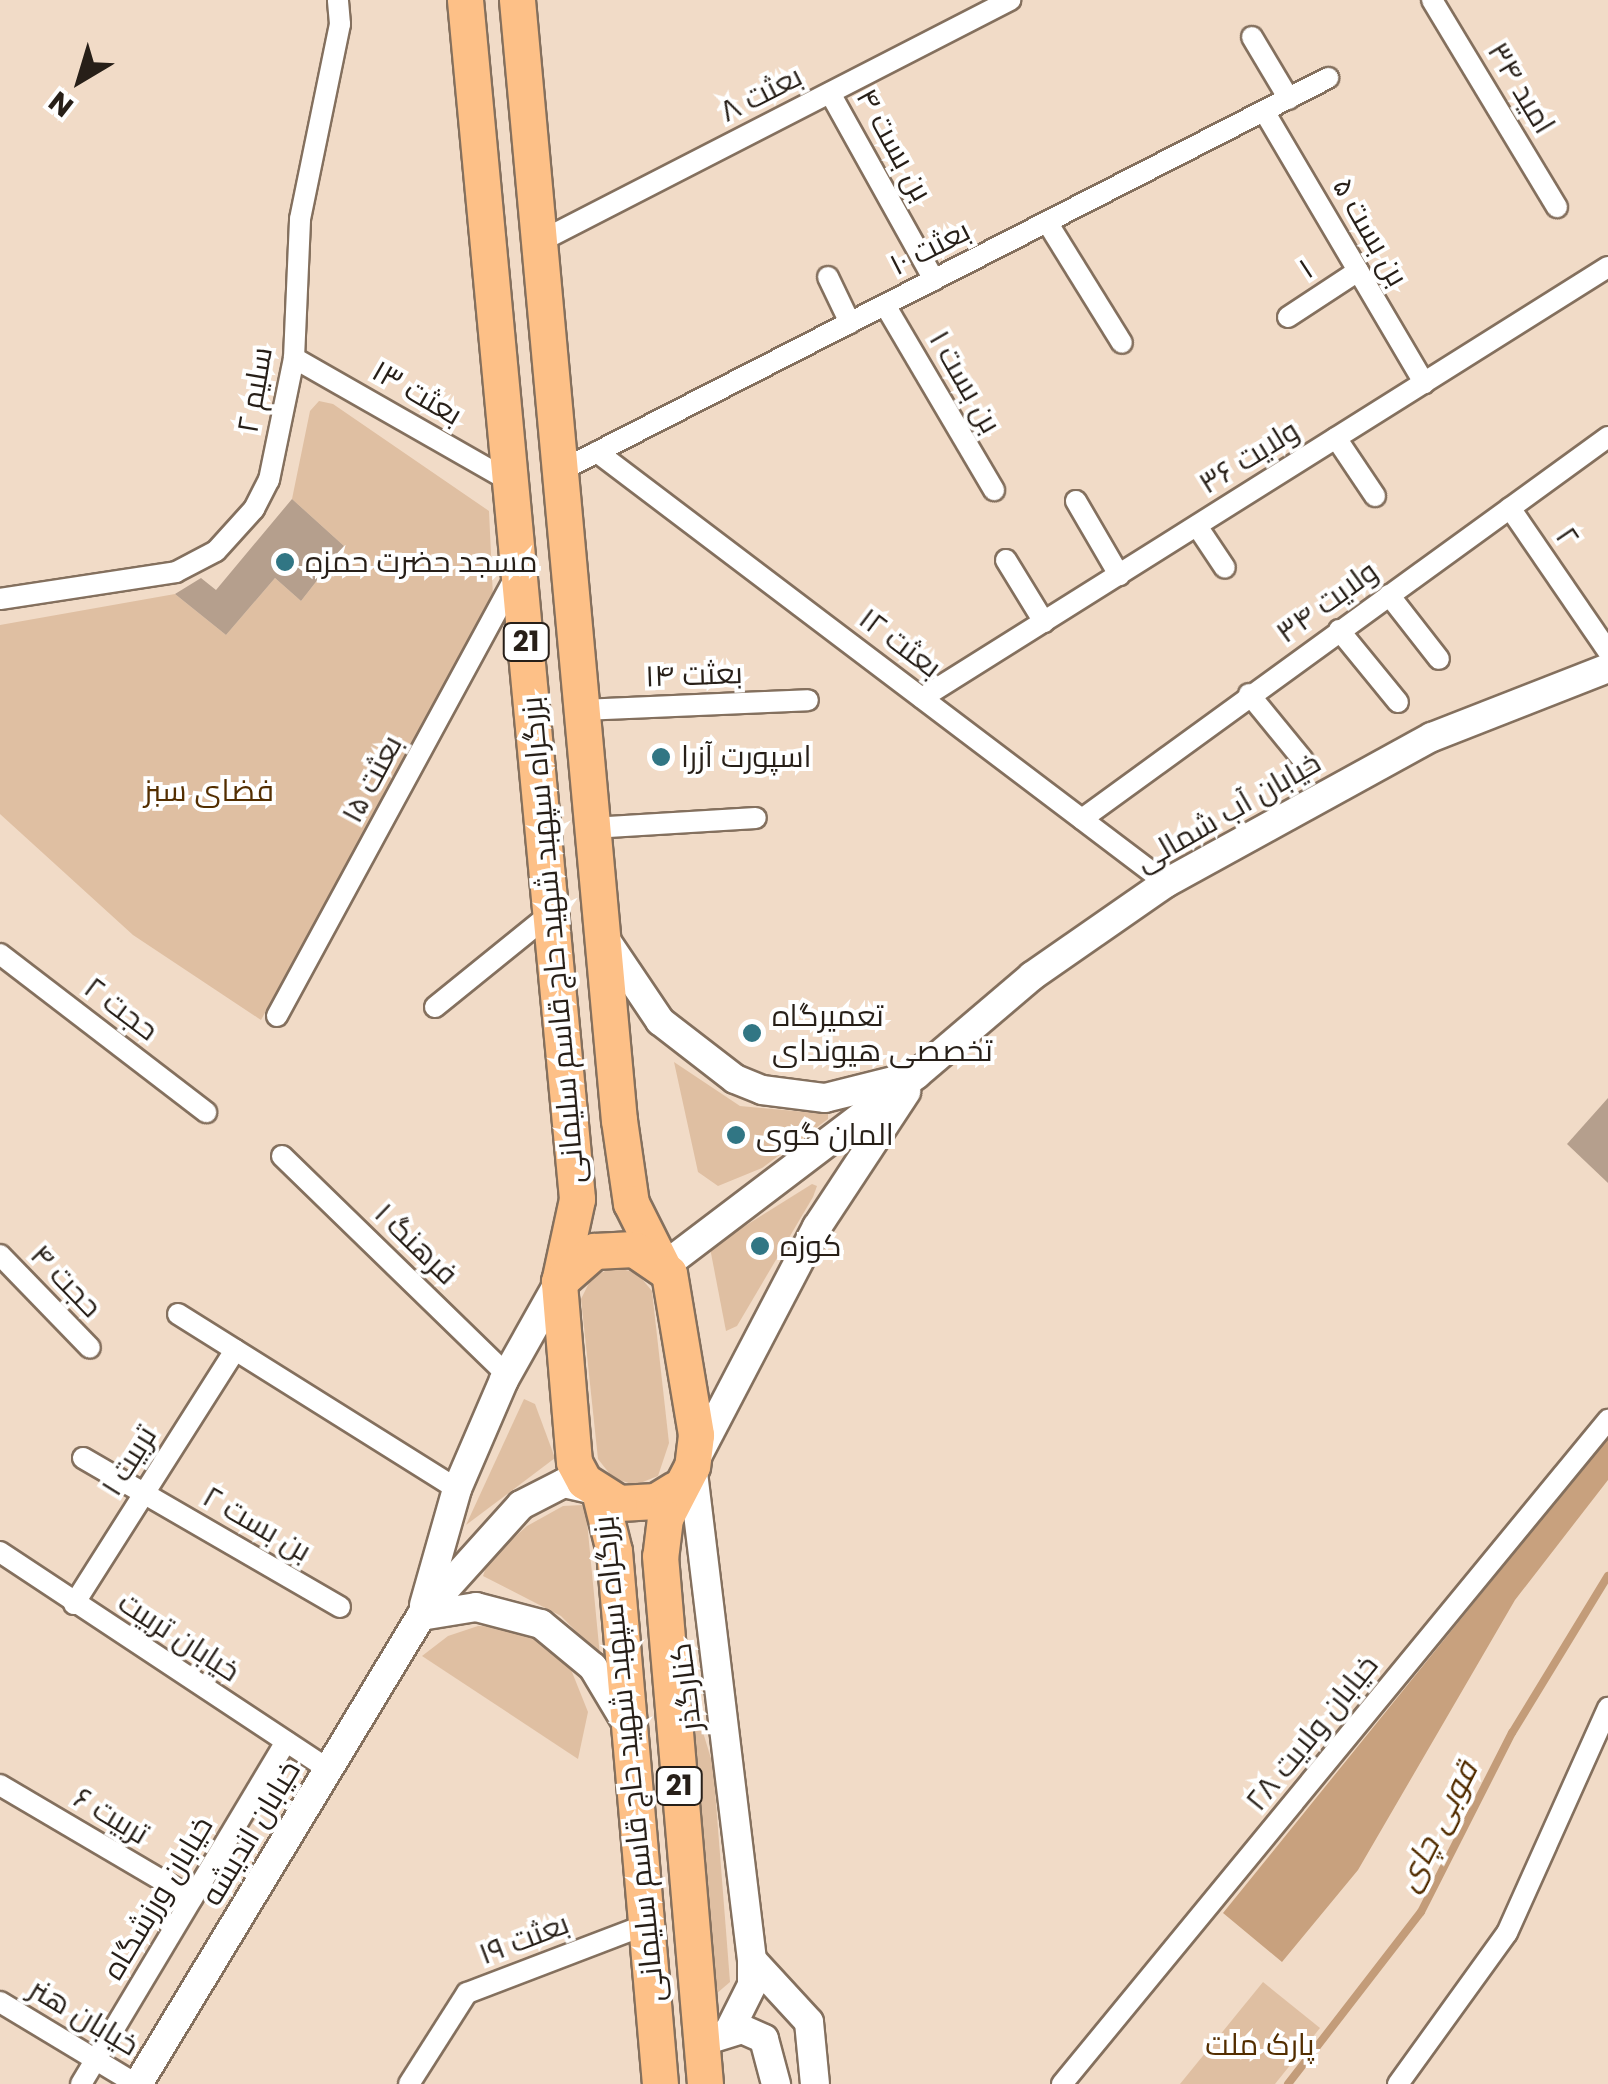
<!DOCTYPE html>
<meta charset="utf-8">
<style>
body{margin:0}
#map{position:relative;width:1608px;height:2084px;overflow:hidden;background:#f1dbc7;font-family:Poppins,Cairo,sans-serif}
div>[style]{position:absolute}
.green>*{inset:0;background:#dfbfa2}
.forest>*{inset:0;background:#c8a17e}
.stream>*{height:8px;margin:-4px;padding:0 4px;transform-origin:4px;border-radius:4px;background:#c39c79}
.building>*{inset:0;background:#b59f8d}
.roads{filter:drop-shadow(2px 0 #84705e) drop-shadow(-2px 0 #84705e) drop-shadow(0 2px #84705e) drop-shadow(0 -2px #84705e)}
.street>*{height:20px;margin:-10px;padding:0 10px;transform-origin:10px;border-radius:10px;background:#fff}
.secondary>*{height:28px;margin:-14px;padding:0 14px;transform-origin:14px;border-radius:14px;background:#fff}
.highway>*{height:35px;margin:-17.5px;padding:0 17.5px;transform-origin:17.5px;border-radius:17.5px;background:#fdc087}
.dots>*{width:28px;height:28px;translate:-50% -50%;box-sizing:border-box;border:5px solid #fff;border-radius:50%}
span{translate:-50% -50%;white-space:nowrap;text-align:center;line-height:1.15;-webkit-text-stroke:8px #fff;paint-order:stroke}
.shield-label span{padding:2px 8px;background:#fff;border:2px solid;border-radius:8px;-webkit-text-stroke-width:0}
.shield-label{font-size:28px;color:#271f18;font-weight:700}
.street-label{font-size:30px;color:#271f18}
.poi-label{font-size:30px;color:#271f18}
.left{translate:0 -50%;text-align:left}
.park-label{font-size:30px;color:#532e00}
.water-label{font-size:32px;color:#522d00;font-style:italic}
.north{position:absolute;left:30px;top:30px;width:100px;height:100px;-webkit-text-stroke:8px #fff;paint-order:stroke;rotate:218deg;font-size:28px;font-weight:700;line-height:40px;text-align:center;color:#271f18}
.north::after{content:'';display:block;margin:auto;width:35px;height:45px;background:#271f18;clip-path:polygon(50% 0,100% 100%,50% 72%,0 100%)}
</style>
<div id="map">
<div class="green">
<i style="clip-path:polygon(319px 401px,333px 404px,489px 511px,493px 597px,261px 1020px,133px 935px,0 814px,0 625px,175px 594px,226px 635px,275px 578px,301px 601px,344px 546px,292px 499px,310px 411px)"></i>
<i style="clip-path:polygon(674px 1062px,740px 1106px,828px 1114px,828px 1119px,762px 1168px,718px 1186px,698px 1172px)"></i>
<i style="clip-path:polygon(812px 1184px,817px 1186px,813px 1197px,737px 1326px,726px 1331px,710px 1248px)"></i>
<i style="clip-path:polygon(614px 1267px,637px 1273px,652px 1291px,669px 1443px,658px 1476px,635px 1485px,613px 1478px,598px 1459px,581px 1299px,592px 1277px)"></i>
<i style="clip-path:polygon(524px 1399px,535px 1404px,555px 1458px,466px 1525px)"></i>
<i style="clip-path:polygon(582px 1505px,586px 1511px,600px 1656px,561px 1616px,483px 1576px,488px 1561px,527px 1526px,563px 1506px)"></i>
<i style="clip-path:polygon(478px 1626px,512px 1627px,543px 1640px,568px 1662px,588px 1712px,578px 1759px,422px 1656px,448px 1636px)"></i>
<i style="clip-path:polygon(698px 1716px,713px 1765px,730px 1982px,716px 1994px,694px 1719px)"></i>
<i style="clip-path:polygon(1263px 1982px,1320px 2028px,1275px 2084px,1180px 2084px)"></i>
</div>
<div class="forest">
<i style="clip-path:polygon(1608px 1437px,1608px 1480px,1515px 1600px,1358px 1870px,1282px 1962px,1223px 1913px)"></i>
</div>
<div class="stream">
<i style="left:1288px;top:2084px;width:217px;rotate:-52.3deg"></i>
<i style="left:1421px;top:1912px;width:201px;rotate:-63.1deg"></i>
<i style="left:1512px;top:1733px;width:184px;rotate:-58.6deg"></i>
</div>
<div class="building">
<i style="clip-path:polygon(292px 499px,344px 546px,301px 601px,275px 578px,226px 635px,175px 594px,201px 578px,216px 590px)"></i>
<i style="clip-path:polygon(1608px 1098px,1608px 1183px,1567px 1144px)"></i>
</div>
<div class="roads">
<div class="street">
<i style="left:1432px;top:0;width:242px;rotate:58.9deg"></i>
<i style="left:1252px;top:37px;width:72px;rotate:59.2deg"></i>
<i style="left:830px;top:93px;width:214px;rotate:60.9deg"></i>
<i style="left:1264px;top:111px;width:316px;rotate:59.5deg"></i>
<i style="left:1047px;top:222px;width:142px;rotate:58.2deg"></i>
<i style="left:539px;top:242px;width:530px;rotate:-27.19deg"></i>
<i style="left:828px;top:277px;width:51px;rotate:64.4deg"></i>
<i style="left:885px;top:305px;width:215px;rotate:59.5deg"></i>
<i style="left:1288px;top:317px;width:84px;rotate:-33.3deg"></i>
<i style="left:294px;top:358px;width:249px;rotate:29.7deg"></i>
<i style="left:1336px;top:438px;width:70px;rotate:56.1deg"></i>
<i style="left:597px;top:452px;width:714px;rotate:37.14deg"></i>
<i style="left:560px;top:471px;width:863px;rotate:-27.1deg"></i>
<i style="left:1076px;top:501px;width:86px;rotate:59.8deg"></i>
<i style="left:1510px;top:508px;width:173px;rotate:55.6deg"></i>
<i style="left:1197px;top:526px;width:50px;rotate:56.3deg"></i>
<i style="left:1006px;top:560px;width:73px;rotate:58.5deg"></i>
<i style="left:1389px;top:595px;width:81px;rotate:52deg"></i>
<i style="left:0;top:599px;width:178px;rotate:-8.7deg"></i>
<i style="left:176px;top:572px;width:45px;rotate:-27.7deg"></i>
<i style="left:216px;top:551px;width:57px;rotate:-47.9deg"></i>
<i style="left:254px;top:509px;width:33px;rotate:-63deg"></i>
<i style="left:269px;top:480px;width:125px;rotate:-78.4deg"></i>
<i style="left:294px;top:358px;width:139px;rotate:-87.5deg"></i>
<i style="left:300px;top:219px;width:199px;rotate:-78.4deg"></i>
<i style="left:340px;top:24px;width:24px;rotate:-95deg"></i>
<i style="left:1339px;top:630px;width:93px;rotate:50.7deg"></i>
<i style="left:1249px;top:694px;width:85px;rotate:50.7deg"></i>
<i style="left:922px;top:698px;width:810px;rotate:-32.14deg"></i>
<i style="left:582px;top:710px;width:226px;rotate:-2.5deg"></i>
<i style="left:1082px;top:819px;width:650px;rotate:-35.99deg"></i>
<i style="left:592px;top:828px;width:164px;rotate:-3.5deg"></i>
<i style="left:0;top:954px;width:260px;rotate:37.5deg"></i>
<i style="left:435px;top:1007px;width:149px;rotate:-39deg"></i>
<i style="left:277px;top:1016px;width:498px;rotate:-61.5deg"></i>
<i style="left:282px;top:1156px;width:314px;rotate:44.2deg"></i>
<i style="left:0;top:1255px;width:129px;rotate:45.9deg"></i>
<i style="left:178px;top:1314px;width:329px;rotate:32.1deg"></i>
<i style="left:83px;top:1458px;width:297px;rotate:30.1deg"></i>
<i style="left:0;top:1552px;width:393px;rotate:33.5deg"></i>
<i style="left:74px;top:1604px;width:301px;rotate:-57.6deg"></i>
<i style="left:0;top:1785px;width:223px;rotate:30.5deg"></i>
<i style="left:0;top:2002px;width:159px;rotate:31.1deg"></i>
<i style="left:81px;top:2084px;width:399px;rotate:-59.1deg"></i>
<i style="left:409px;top:2084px;width:108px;rotate:-57.5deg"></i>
<i style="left:467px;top:1993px;width:194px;rotate:-20.9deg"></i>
<i style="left:1062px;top:2084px;width:860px;rotate:-50.57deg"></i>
<i style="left:1398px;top:2084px;width:186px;rotate:-54.2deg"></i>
<i style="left:1507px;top:1933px;width:247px;rotate:-65.8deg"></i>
</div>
<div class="secondary">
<i style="left:605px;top:939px;width:99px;rotate:56.1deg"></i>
<i style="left:660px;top:1021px;width:95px;rotate:37.7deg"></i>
<i style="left:735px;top:1079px;width:29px;rotate:22deg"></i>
<i style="left:762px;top:1090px;width:64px;rotate:7.2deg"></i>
<i style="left:825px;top:1098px;width:74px;rotate:-14deg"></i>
<i style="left:663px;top:1267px;width:319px;rotate:-37.2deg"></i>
<i style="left:917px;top:1074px;width:151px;rotate:-40.4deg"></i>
<i style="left:1032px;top:976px;width:163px;rotate:-34.8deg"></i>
<i style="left:1166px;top:883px;width:303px;rotate:-28.8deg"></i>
<i style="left:1432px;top:737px;width:189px;rotate:-21.4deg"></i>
<i style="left:424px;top:1605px;width:121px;rotate:-74.1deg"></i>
<i style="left:457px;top:1489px;width:119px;rotate:-66.7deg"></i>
<i style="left:504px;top:1380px;width:112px;rotate:-60.7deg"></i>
<i style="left:421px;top:1616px;width:56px;rotate:-9.3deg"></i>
<i style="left:476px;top:1607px;width:67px;rotate:14.7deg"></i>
<i style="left:541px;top:1624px;width:67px;rotate:39.6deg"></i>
<i style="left:593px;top:1667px;width:66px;rotate:59.2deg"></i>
<i style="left:752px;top:1960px;width:84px;rotate:47.4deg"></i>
<i style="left:809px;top:2022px;width:62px;rotate:84.5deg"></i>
<i style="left:730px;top:2029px;width:49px;rotate:-63.4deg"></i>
<i style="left:752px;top:1985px;width:25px;rotate:-90deg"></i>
<i style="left:752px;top:1960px;width:498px;rotate:-96.9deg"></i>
<i style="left:692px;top:1466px;width:270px;rotate:-62.4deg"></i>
<i style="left:817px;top:1227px;width:162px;rotate:-56.6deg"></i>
<i style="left:716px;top:2037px;width:27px;rotate:-17deg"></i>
<i style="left:742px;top:2029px;width:24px;rotate:24deg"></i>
<i style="left:764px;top:2039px;width:47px;rotate:75.1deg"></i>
<i style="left:138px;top:2084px;width:547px;rotate:-58.84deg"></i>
<i style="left:421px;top:1616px;width:149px;rotate:-48deg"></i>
<i style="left:521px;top:1505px;width:48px;rotate:-27.1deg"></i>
<i style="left:564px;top:1483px;width:32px;rotate:13deg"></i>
</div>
<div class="highway">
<i style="left:465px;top:0;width:1204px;rotate:84.66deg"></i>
<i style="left:577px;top:1199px;width:85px;rotate:102.2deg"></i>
<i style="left:517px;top:0;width:1125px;rotate:84.8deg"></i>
<i style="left:619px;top:1120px;width:84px;rotate:81.8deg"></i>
<i style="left:631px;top:1203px;width:72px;rotate:63.4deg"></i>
<i style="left:675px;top:1489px;width:22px;rotate:148deg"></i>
<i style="left:656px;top:1501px;width:37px;rotate:177deg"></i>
<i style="left:619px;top:1503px;width:41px;rotate:-147.8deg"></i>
<i style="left:584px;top:1481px;width:21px;rotate:-118deg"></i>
<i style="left:574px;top:1462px;width:181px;rotate:-94.8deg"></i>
<i style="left:559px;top:1282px;width:47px;rotate:-41.5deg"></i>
<i style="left:594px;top:1251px;width:40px;rotate:-2.9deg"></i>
<i style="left:634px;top:1249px;width:42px;rotate:34.4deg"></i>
<i style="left:669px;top:1273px;width:164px;rotate:80.5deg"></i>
<i style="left:696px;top:1435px;width:31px;rotate:97deg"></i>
<i style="left:692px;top:1466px;width:59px;rotate:117.4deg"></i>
<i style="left:665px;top:1518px;width:38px;rotate:97deg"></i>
<i style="left:660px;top:1556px;width:530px;rotate:85.13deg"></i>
<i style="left:600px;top:1495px;width:58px;rotate:76deg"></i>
<i style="left:614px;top:1551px;width:535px;rotate:85.07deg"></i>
</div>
</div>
<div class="dots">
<i style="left:285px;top:562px;background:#317684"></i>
<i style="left:661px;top:757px;background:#317684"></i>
<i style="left:752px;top:1033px;background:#317684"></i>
<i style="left:736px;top:1135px;background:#317684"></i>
<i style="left:760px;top:1246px;background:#317684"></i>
</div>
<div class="shield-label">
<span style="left:526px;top:642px">21</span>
<span style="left:679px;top:1786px">21</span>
</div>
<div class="street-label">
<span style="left:1521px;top:88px;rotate:59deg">امید ۳۴</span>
<span style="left:761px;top:94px;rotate:-27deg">بعثت ۸</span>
<span style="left:894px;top:145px;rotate:61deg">بن بست ۴</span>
<span style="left:1370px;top:232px;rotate:60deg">بن بست ۵</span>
<span style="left:930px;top:248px;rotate:-27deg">بعثت ۱۰</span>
<span style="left:1306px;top:269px;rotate:-33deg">۱</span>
<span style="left:965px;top:382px;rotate:60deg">بن بست ۱</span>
<span style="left:255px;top:390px;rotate:-80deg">سلیم ۲</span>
<span style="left:417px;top:393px;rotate:30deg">بعثت ۱۳</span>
<span style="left:1249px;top:457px;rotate:-32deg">ولایت ۳۶</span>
<span style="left:1567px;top:537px;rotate:56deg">۲</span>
<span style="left:1327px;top:602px;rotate:-36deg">ولایت ۳۴</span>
<span style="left:900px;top:643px;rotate:37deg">بعثت ۱۲</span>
<span style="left:694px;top:675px;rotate:-2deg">بعثت ۱۴</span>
<span style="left:372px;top:779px;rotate:-62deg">بعثت ۱۵</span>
<span style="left:1228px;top:812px;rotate:-30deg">خیابان آب شمالی</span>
<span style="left:553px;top:940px;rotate:-95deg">بزرگراه سپهبد شهید حاج قاسم سلیمانی</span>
<span style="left:121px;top:1009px;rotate:37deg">حجت ۲</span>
<span style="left:416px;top:1244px;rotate:44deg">فرهنگ ۱</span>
<span style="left:66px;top:1281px;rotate:46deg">حجت ۴</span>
<span style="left:129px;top:1461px;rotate:-58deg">تربیت ۱</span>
<span style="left:257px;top:1524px;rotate:30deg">بن بست ۲</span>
<span style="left:179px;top:1637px;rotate:33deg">خیابان تربیت</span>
<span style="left:686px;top:1687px;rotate:-97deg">کنارگذر</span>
<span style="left:1312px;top:1733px;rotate:-51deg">خیابان ولایت ۲۸</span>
<span style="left:629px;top:1759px;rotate:-96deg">بزرگراه سپهبد شهید حاج قاسم سلیمانی</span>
<span style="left:111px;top:1816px;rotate:31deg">تربیت ۶</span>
<span style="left:251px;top:1833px;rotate:-59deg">خیابان اندیشه</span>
<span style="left:158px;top:1898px;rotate:-59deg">خیابان ورزشگاه</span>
<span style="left:524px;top:1939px;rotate:-21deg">بعثت ۱۹</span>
<span style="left:84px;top:2017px;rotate:31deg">خیابان هنر</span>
</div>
<div class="poi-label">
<span class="left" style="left:305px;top:562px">مسجد حضرت حمزه</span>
<span class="left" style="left:681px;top:757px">اسپورت آزرا</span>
<span class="left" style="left:772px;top:1033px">تعمیرگاه<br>تخصصی هیوندای</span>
<span class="left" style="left:756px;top:1135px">المان گوی</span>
<span class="left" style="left:780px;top:1246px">کوزه</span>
</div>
<div class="park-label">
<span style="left:209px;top:791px">فضای سبز</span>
<span style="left:1260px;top:2045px">پارک ملت</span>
</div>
<div class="water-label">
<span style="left:1437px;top:1826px;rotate:-63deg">قوبی چای</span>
</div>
<div class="north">N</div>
</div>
